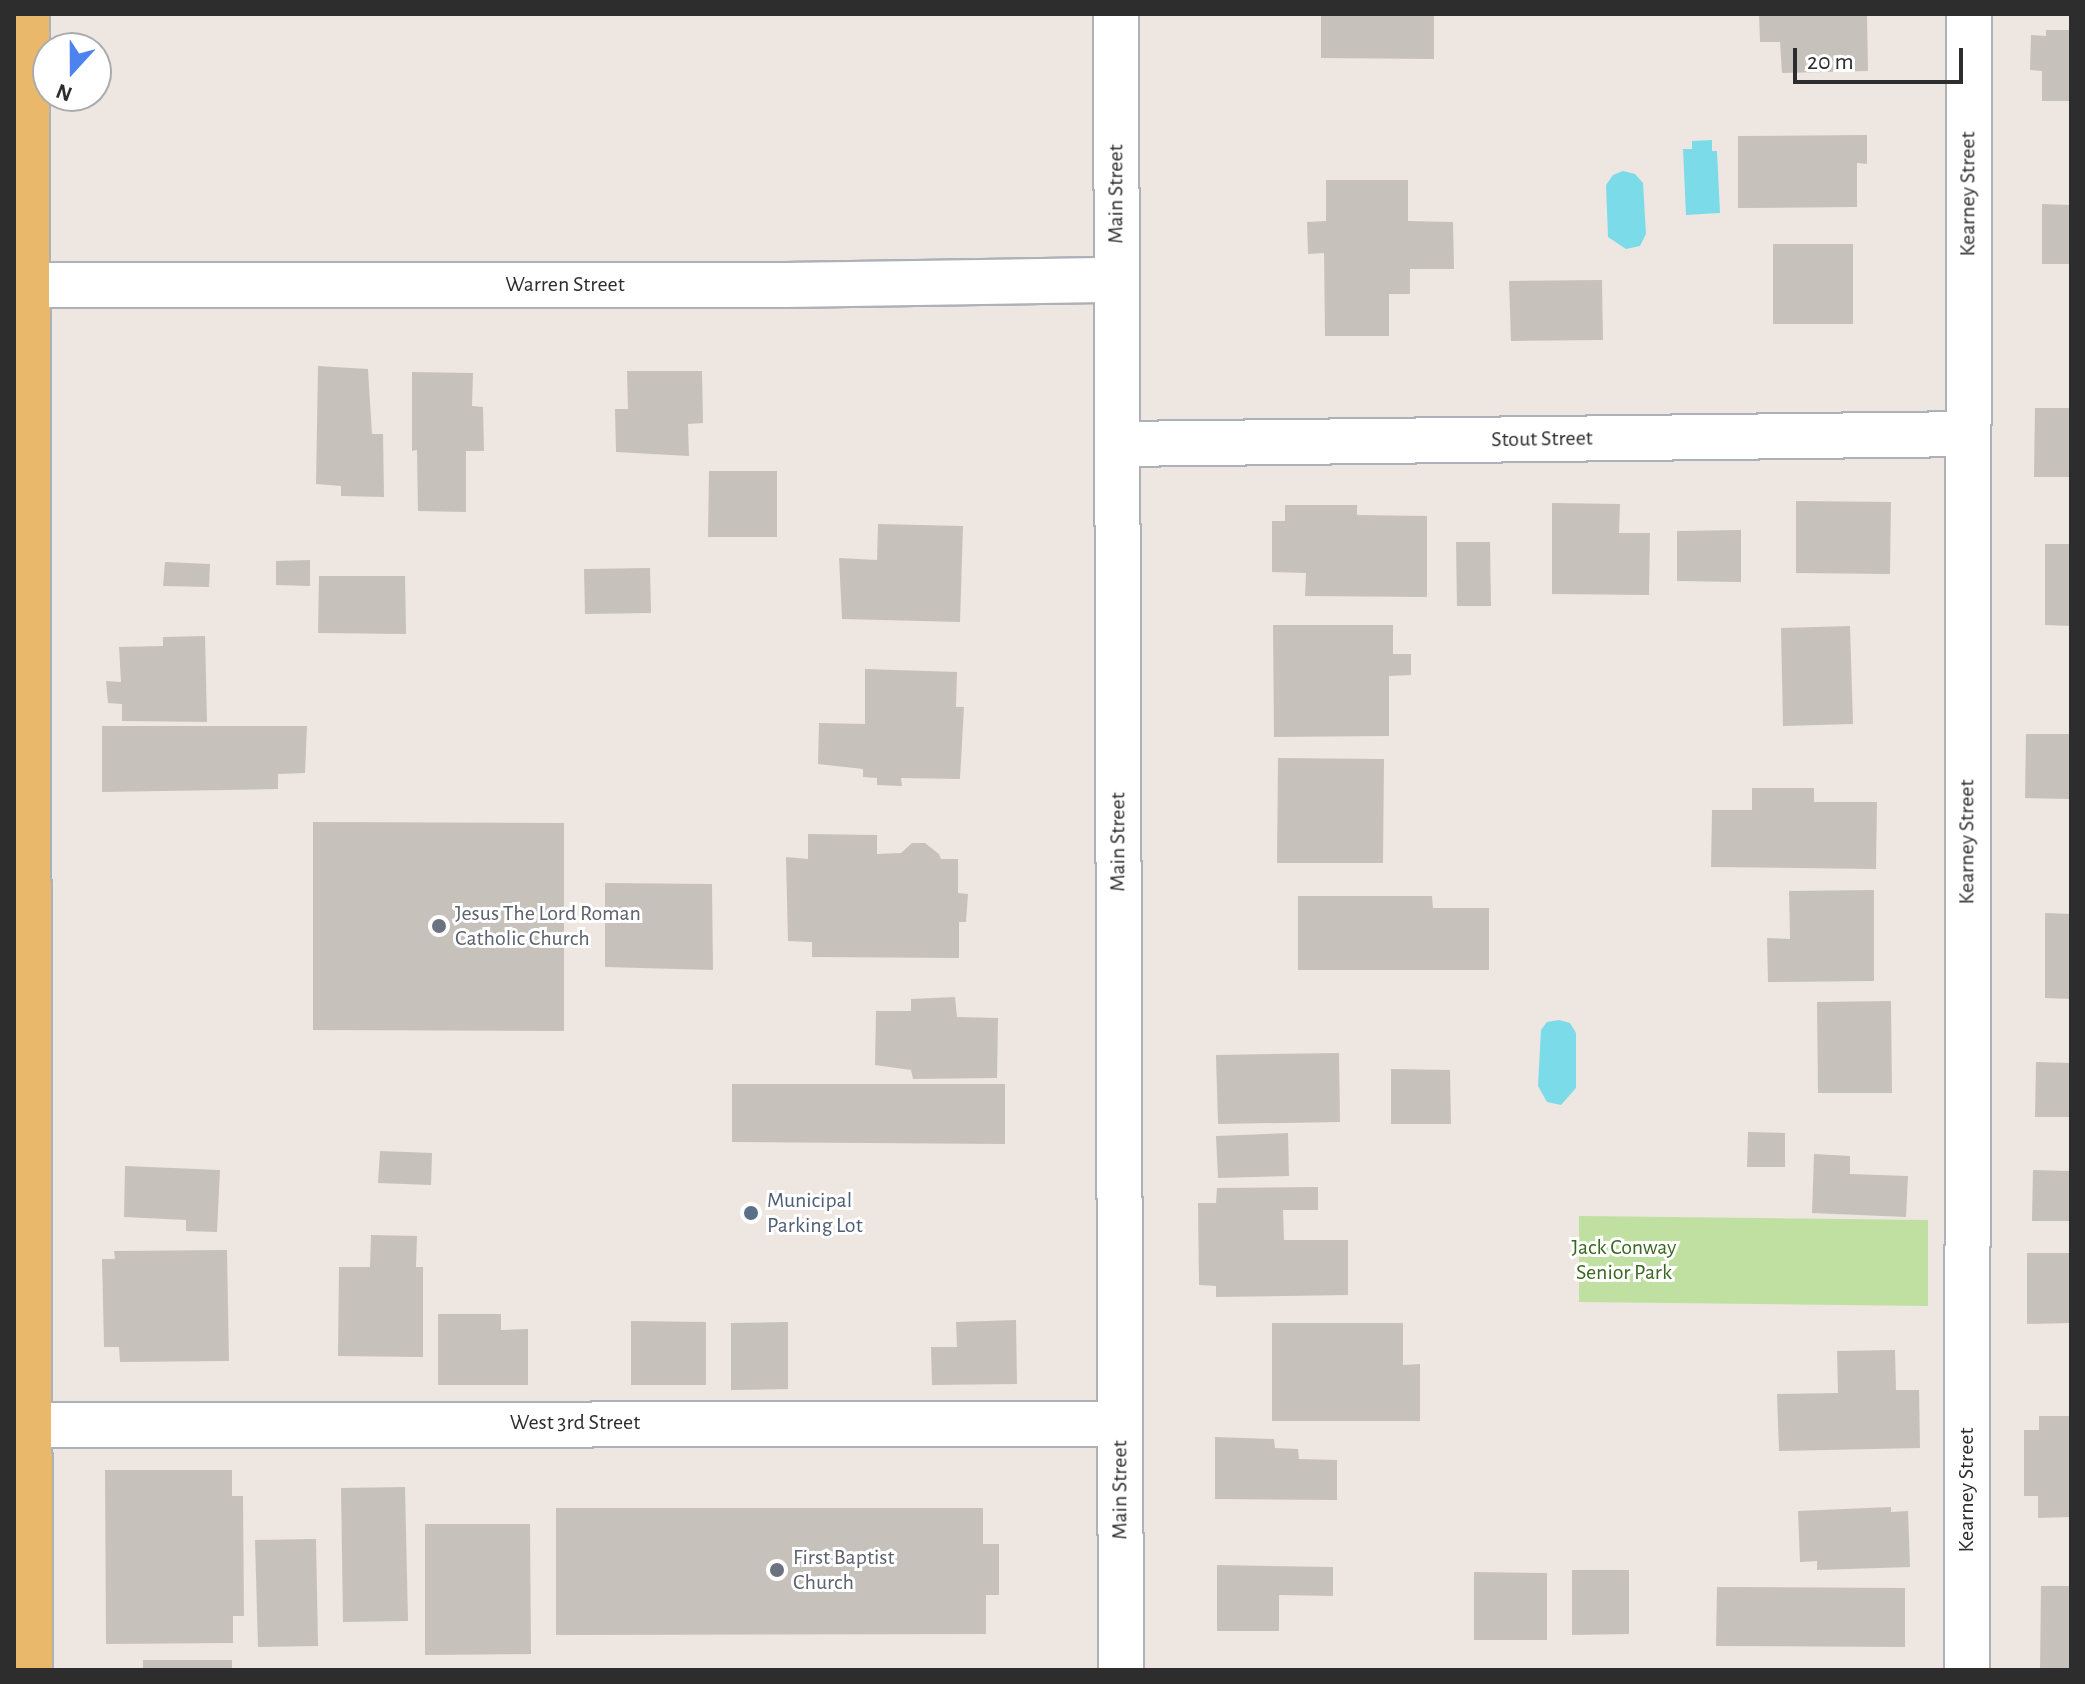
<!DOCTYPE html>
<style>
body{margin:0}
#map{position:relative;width:2085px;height:1684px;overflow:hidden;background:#eee6e1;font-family:"Alegreya Sans",sans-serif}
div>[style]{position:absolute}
.green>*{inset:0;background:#c0e0a1}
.water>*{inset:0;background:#7cdbe8}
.building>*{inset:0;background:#c7c1bc}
.roads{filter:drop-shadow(2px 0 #adb1b8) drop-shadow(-2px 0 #adb1b8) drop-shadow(0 2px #adb1b8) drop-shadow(0 -2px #adb1b8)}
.minor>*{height:44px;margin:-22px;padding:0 22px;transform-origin:22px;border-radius:22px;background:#fff}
.major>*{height:44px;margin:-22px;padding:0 22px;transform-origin:22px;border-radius:22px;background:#e9b86b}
.dots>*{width:22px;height:22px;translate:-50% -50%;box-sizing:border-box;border:4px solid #fff;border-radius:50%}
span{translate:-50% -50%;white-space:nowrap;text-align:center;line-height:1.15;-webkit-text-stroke:6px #fff;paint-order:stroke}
.street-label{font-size:22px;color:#2d2d2d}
.worship-label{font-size:22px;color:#5b616d}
.left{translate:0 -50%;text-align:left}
.service-label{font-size:22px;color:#4e5e75}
.park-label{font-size:22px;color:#3a6820}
.frame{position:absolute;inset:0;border:16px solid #2d2d2d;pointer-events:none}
.north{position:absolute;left:32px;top:32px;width:80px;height:80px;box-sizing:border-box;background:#fff;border:2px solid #ababab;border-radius:50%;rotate:201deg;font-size:22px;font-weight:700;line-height:32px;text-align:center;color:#2d2d2d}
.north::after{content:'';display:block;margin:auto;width:28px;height:36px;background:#4d83ef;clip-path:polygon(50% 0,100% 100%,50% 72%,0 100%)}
.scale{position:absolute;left:1793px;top:48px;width:170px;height:36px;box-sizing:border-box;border:4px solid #2d2d2d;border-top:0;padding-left:10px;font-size:24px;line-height:28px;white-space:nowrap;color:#2d2d2d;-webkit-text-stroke:6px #fff;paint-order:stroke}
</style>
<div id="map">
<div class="green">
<i style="clip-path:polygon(1579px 1216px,1928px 1220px,1928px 1306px,1579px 1302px)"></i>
</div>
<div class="water">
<i style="clip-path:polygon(1712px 140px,1712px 151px,1717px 151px,1720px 213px,1686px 215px,1683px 149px,1692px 149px,1692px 141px)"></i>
<i style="clip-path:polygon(1623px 171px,1635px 174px,1643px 183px,1646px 234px,1640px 246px,1626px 249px,1608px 237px,1606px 185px,1613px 175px)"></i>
<i style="clip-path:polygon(1559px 1020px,1570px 1023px,1576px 1033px,1576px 1088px,1561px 1105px,1547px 1102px,1538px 1086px,1541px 1030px,1547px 1022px)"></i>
</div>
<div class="building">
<i style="clip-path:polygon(1321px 14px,1434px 14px,1434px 59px,1321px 58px)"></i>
<i style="clip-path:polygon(1759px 14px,1867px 14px,1868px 71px,1782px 73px,1780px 42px,1760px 42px)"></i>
<i style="clip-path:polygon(2046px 30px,2071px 30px,2071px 101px,2042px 101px,2042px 71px,2030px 70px,2031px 35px,2046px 36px)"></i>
<i style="clip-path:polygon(1867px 135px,1867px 164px,1857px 163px,1857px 207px,1738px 208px,1738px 136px)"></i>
<i style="clip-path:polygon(1326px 180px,1408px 180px,1408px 221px,1453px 222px,1454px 269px,1410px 269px,1410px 294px,1389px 294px,1389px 336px,1325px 336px,1324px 253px,1308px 254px,1307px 222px,1326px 221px)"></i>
<i style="clip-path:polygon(2042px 204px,2071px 205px,2071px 264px,2042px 264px)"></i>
<i style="clip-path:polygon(1773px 244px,1853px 244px,1853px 324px,1773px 324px)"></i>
<i style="clip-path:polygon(1602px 280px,1603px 340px,1511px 341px,1509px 281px)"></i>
<i style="clip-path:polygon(318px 366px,368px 369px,372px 434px,383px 434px,384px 497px,341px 496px,341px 486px,316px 484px)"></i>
<i style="clip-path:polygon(627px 371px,702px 371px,703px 423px,688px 424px,689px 456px,616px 452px,615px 409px,628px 409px)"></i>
<i style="clip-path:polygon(412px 372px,473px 373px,472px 406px,483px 407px,484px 451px,466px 451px,466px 512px,418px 511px,417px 450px,412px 451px)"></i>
<i style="clip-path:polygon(2035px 408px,2071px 408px,2071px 477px,2034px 477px)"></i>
<i style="clip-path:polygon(709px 471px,777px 471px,777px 537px,708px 537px)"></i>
<i style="clip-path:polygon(1796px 501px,1891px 502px,1890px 574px,1796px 573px)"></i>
<i style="clip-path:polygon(1552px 503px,1620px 504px,1619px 533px,1650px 533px,1649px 595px,1552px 594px)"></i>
<i style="clip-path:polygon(1285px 505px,1357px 505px,1357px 515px,1427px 516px,1427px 597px,1305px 596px,1306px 573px,1272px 572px,1272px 521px,1285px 521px)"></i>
<i style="clip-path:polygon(878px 524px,963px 526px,960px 622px,842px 619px,839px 558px,877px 560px)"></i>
<i style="clip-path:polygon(1741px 530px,1741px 582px,1677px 581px,1677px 531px)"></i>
<i style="clip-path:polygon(1456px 542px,1490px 542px,1491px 606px,1457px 606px)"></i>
<i style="clip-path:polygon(2045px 544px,2071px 544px,2071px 626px,2045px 625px)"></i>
<i style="clip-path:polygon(310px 560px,310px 586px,276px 585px,276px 561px)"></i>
<i style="clip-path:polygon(165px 562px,210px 564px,209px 587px,163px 586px)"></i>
<i style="clip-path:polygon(650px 568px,651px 613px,585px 614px,584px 569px)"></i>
<i style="clip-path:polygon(319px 576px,405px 576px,406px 634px,318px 633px)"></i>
<i style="clip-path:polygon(1273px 625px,1393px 625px,1393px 654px,1411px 654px,1411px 675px,1389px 676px,1389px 736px,1274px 737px)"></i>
<i style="clip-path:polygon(1850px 626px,1853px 724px,1783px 726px,1781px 628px)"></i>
<i style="clip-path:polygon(205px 636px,207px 722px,122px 721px,122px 704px,108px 703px,106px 681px,121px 682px,119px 647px,163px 646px,163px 637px)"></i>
<i style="clip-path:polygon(865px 669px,957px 672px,956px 707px,964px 707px,960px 779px,901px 778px,902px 786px,877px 785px,877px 778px,863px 777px,863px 769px,818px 764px,819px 723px,865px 724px)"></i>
<i style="clip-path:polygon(102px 726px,307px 726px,305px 773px,278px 774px,278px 789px,102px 792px)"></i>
<i style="clip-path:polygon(2026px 734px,2071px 734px,2071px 799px,2025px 798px)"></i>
<i style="clip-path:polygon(1278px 758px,1384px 759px,1383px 863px,1277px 863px)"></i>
<i style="clip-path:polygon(1752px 788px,1814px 788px,1814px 802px,1877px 802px,1876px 869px,1711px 867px,1712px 810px,1752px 810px)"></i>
<i style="clip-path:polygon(313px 822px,564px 823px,564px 1031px,313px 1030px)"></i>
<i style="clip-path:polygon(808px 834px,877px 835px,877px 854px,901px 853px,912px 843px,925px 843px,939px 854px,941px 859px,958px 859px,958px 893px,968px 894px,966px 922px,959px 922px,959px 958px,812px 957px,812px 942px,788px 941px,786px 857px,808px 859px)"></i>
<i style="clip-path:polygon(605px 883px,712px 884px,713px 970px,605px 967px)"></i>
<i style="clip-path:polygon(1874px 890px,1874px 981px,1768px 982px,1767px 938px,1790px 939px,1789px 891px)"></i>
<i style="clip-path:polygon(1298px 896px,1432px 896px,1433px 908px,1489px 908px,1489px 970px,1298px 970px)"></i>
<i style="clip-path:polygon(2045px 913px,2071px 914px,2071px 999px,2045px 998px)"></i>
<i style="clip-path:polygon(955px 997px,957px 1017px,998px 1018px,997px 1078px,913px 1079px,911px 1070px,875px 1065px,876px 1011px,911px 1011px,911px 999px)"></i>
<i style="clip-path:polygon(1891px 1001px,1892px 1093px,1818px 1093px,1817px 1002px)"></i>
<i style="clip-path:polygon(1339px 1053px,1340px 1122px,1218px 1124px,1216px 1055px)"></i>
<i style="clip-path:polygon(2036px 1062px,2071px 1063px,2071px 1117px,2035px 1117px)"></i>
<i style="clip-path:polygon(1391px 1069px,1450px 1070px,1451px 1124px,1391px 1124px)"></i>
<i style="clip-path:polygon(732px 1084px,1005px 1084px,1005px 1144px,732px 1142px)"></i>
<i style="clip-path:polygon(1748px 1132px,1785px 1133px,1785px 1167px,1747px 1167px)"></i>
<i style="clip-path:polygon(1288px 1133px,1289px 1176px,1218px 1178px,1216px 1136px)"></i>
<i style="clip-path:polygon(380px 1151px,432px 1153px,431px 1185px,378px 1183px)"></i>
<i style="clip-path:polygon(1814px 1154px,1850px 1156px,1850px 1174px,1908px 1176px,1906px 1217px,1812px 1213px)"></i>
<i style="clip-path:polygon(125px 1166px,220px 1170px,217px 1232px,186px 1231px,186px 1220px,124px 1217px)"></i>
<i style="clip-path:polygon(2033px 1170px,2071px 1171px,2071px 1221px,2032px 1221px)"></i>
<i style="clip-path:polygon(1318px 1187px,1318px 1210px,1283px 1210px,1284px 1240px,1348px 1240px,1348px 1295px,1216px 1297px,1216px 1286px,1199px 1285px,1198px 1203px,1216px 1203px,1217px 1188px)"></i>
<i style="clip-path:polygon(371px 1235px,417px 1236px,416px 1267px,423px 1267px,423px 1357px,338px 1356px,339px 1267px,370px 1267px)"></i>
<i style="clip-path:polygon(227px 1250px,229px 1361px,120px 1362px,119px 1347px,104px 1347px,102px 1259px,115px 1259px,114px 1251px)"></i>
<i style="clip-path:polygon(2027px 1253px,2071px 1253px,2071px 1323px,2027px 1324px)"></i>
<i style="clip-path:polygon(438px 1314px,501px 1314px,501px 1330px,528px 1329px,528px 1385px,438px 1385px)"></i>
<i style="clip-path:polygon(1016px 1320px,1017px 1384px,932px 1385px,931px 1347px,957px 1347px,956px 1322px)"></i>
<i style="clip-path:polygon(631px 1321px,706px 1322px,706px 1385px,631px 1385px)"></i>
<i style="clip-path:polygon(788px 1322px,788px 1389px,731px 1390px,731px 1323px)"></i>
<i style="clip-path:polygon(1272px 1323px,1403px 1323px,1403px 1365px,1420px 1364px,1420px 1421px,1272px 1421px)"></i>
<i style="clip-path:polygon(1895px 1350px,1896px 1390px,1919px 1390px,1920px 1448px,1779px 1451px,1777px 1394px,1838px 1393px,1837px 1351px)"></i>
<i style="clip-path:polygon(2039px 1416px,2071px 1416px,2071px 1517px,2038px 1518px,2038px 1496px,2024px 1496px,2024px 1430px,2039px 1430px)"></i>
<i style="clip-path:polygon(1215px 1437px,1274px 1439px,1275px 1448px,1298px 1449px,1299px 1459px,1337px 1460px,1337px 1500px,1215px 1499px)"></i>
<i style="clip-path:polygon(105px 1470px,232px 1470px,232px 1496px,243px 1496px,244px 1616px,233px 1616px,233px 1643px,106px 1644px)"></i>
<i style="clip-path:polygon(405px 1487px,408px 1621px,343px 1622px,341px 1488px)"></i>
<i style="clip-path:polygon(1891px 1507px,1891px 1512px,1908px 1511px,1910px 1567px,1817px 1570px,1817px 1561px,1800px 1562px,1798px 1511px)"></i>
<i style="clip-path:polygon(556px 1508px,983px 1508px,983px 1544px,999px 1544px,999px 1595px,986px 1595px,986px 1634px,556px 1635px)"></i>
<i style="clip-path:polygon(425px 1524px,530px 1524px,531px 1654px,425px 1655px)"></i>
<i style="clip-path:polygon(316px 1539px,318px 1646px,258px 1647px,255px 1540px)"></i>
<i style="clip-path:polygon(1217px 1565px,1333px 1567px,1333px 1596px,1279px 1595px,1279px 1631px,1217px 1631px)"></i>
<i style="clip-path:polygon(1572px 1570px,1629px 1570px,1629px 1634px,1572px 1635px)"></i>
<i style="clip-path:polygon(1474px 1572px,1547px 1573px,1547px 1640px,1474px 1640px)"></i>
<i style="clip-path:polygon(2041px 1586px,2071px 1586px,2071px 1670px,2040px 1670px)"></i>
<i style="clip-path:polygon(1717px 1587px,1905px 1588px,1905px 1647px,1716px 1646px)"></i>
<i style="clip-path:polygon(143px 1660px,232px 1660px,232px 1670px,143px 1670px)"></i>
</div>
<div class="roads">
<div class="minor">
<i style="left:1116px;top:14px;width:1656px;rotate:89.83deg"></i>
<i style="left:14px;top:285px;width:771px"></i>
<i style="left:785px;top:285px;width:331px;rotate:-0.9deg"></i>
<i style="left:1117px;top:444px;width:850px;rotate:-0.67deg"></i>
<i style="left:30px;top:1425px;width:1089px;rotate:-0.05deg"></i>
<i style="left:1967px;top:1670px;width:1656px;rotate:-89.93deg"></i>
</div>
<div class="major">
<i style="left:27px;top:14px;width:1656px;rotate:89.9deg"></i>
</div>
</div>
<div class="dots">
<i style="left:439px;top:926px;background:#6b7280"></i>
<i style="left:751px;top:1213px;background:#5c6f8a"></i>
<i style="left:777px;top:1570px;background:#6b7280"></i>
</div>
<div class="street-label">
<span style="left:1116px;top:194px;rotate:-90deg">Main Street</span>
<span style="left:1968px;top:194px;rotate:-90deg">Kearney Street</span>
<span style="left:565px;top:285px">Warren Street</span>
<span style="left:1542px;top:439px;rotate:-1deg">Stout Street</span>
<span style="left:1118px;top:842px;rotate:-90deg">Main Street</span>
<span style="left:1967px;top:842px;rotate:-90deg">Kearney Street</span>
<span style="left:575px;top:1423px">West 3rd Street</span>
<span style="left:1120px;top:1490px;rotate:-90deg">Main Street</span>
<span style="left:1967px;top:1490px;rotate:-90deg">Kearney Street</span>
</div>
<div class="worship-label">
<span class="left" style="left:455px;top:926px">Jesus The Lord Roman<br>Catholic Church</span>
<span class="left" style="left:793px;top:1570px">First Baptist<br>Church</span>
</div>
<div class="service-label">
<span class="left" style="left:767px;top:1213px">Municipal<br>Parking Lot</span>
</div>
<div class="park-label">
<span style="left:1624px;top:1260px">Jack Conway<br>Senior Park</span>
</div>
<div class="frame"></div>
<div class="north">N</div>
<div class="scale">20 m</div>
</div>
